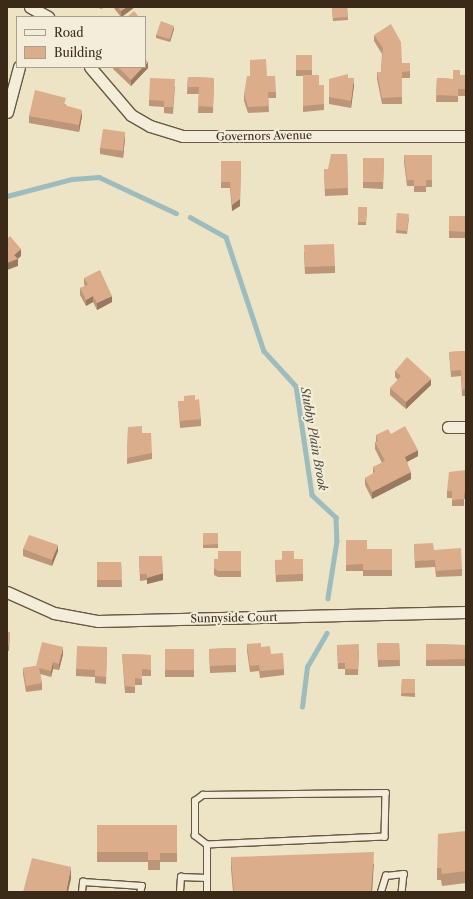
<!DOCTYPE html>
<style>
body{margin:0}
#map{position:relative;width:473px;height:899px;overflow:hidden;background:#ede4c5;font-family:"Libre Caslon Text",serif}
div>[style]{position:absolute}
.stream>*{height:4.5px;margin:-2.25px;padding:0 2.25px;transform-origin:2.25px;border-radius:2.25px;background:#9dbcbe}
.roads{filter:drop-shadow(1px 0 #685843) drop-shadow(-1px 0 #685843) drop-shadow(0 1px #685843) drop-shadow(0 -1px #685843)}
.lane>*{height:5.5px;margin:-2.75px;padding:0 2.75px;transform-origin:2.75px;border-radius:2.75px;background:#f3edd9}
.street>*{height:11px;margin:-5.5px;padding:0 5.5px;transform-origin:5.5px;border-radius:5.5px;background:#f3edd9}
.wall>*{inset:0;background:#bd9578}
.shaded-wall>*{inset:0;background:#9a7961}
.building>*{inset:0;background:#dcad8b}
span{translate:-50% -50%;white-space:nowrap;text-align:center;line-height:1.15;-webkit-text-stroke:4px #f3edd9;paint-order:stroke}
.street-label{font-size:11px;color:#3b2a18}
.water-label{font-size:12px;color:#544e42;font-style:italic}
.frame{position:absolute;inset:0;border:8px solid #3b2a18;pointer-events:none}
.legend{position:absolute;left:16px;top:16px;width:130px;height:52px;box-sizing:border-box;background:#f3edd9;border:1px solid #a99f8c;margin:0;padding:5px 7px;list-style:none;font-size:12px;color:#3b2a18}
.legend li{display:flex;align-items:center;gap:8px;height:20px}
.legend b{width:20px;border:1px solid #a99f8c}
</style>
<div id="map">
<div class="stream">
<i style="left:7px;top:196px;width:67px;rotate:-14.7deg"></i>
<i style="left:72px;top:179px;width:27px;rotate:-4deg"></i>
<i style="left:99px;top:177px;width:85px;rotate:25.1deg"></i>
<i style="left:190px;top:217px;width:41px;rotate:29.1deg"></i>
<i style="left:226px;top:237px;width:120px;rotate:71.6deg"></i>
<i style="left:264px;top:351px;width:47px;rotate:47.6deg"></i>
<i style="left:296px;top:386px;width:110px;rotate:81.6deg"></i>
<i style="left:312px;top:495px;width:33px;rotate:43deg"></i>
<i style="left:336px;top:517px;width:24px;rotate:88deg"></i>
<i style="left:337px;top:541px;width:58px;rotate:99deg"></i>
<i style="left:302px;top:707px;width:40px;rotate:-82.9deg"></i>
<i style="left:307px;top:667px;width:39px;rotate:-60deg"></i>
</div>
<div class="roads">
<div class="lane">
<i style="left:386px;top:793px;width:44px;rotate:91.3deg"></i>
<i style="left:385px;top:837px;width:178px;rotate:177.4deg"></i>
<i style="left:207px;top:845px;width:15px;rotate:-143deg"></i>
<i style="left:195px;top:836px;width:35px;rotate:-90deg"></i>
<i style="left:195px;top:801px;width:10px;rotate:-37deg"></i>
<i style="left:203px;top:795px;width:183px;rotate:-0.6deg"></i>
<i style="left:82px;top:892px;width:10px;rotate:-84deg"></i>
<i style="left:83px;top:882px;width:59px;rotate:3.9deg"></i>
<i style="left:142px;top:886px;width:6px;rotate:99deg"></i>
<i style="left:180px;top:892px;width:15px;rotate:-86deg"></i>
<i style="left:181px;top:877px;width:26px;rotate:2deg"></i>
<i style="left:207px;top:892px;width:47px;rotate:-90deg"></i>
<i style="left:381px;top:892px;width:17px;rotate:-73deg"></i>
<i style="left:386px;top:876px;width:18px;rotate:-6deg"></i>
<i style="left:404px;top:874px;width:18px;rotate:96deg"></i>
</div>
<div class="street">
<i style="left:30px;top:7px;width:21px;rotate:29deg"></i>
<i style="left:90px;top:67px;width:63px;rotate:49.5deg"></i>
<i style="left:131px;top:115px;width:22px;rotate:30deg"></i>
<i style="left:150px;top:126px;width:34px;rotate:17deg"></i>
<i style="left:183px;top:136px;width:283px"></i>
<i style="left:7px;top:112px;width:47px;rotate:-75.1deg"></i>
<i style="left:448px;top:427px;width:18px"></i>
<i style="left:7px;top:592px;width:51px;rotate:24.1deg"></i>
<i style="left:54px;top:613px;width:45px;rotate:10.3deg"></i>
<i style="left:98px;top:621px;width:368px;rotate:-1.4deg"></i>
</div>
</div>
<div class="wall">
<i style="clip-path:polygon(96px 7px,103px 7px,102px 9px)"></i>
<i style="clip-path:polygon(113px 7px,135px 7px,122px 17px,121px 17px)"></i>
<i style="clip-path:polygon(332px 7px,347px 7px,348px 20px,333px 21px)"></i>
<i style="clip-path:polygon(174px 29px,170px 42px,156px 38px,156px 35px)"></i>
<i style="clip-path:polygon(374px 35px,402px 63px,410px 63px,410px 78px,402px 78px,402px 104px,382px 104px,377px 79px,377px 72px,381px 72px,382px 54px,374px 41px)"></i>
<i style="clip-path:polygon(296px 55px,312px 55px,312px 75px,319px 85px,324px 85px,324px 110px,303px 112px,303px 76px,296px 76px)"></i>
<i style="clip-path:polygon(250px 60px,267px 76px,276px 92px,276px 98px,268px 98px,269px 112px,248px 113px,244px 101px,244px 94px,250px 76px)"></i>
<i style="clip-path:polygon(113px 67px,145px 67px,148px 68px,131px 86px,113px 69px)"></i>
<i style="clip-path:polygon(460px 75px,466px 75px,466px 96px,458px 96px,458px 102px,436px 102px,437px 78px,453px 79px)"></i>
<i style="clip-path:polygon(188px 77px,214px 78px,213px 113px,198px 113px,199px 94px,187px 94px)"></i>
<i style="clip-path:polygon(348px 78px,354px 85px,351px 108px,329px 104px,329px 79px)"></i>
<i style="clip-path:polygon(175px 86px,173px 114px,164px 113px,164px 107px,149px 106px,149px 100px)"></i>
<i style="clip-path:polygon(66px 104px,66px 106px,82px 116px,79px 132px,29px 123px,29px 116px)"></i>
<i style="clip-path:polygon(125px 138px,123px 158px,100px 154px,100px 148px)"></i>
<i style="clip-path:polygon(347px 154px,348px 195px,325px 196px,324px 169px,328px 169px)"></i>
<i style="clip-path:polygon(404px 155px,432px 155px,432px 187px,426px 187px,426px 192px,414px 192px,414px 186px,407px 186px,404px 162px)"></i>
<i style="clip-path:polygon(363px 158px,384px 158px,383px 189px,363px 188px)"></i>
<i style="clip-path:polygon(221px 161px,241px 161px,240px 206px,232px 211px,230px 188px,221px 188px)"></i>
<i style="clip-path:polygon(358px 207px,367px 207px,366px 225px,358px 225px)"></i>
<i style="clip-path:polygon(397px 213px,409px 218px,407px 234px,396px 233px)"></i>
<i style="clip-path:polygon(449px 216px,466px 216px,466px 238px,449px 238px)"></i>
<i style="clip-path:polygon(304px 252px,335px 266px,335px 273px,305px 274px)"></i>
<i style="clip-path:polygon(84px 278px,112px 302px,97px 310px,93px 302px,86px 306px,80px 295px,80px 288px,85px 286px,84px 284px)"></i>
<i style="clip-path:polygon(466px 351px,466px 396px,462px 396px,461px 376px,451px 377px,449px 352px)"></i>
<i style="clip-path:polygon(395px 371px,431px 385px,406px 409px,390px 395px,390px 388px,398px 380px,395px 377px)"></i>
<i style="clip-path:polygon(184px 396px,195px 400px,201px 419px,201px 426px,180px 428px,178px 401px,184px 401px)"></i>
<i style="clip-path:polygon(128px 427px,142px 433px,152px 453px,152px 459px,127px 464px)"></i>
<i style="clip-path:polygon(391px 434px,418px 456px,407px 462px,411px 479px,372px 499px,365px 485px,365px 478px,373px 474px,373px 467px,382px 463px,375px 449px,375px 442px,376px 442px,376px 435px)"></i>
<i style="clip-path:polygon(466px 470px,466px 499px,464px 499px,464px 506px,452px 506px,452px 498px,447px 498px,447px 491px)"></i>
<i style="clip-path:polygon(203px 533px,218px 533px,218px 548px,203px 548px)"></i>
<i style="clip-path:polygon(346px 540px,367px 549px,392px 549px,392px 576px,363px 576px,363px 571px,346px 571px)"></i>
<i style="clip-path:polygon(414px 544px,434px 550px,462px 569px,462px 576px,436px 577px,435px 567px,415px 568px)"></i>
<i style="clip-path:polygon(23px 549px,58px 551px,52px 566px,23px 556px)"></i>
<i style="clip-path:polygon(241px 551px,241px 577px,218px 577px,214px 575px,214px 559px,218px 559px)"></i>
<i style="clip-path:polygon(139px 556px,163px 580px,147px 584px,147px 580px,140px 581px)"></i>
<i style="clip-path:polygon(303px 559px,303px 581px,276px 582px,275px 560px)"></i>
<i style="clip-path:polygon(97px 562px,121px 562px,122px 587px,97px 587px)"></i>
<i style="clip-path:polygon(7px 632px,10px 632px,9px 651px,7px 651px)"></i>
<i style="clip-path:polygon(377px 643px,399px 643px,400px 666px,378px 667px)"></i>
<i style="clip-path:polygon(247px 644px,261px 647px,271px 654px,284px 669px,284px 675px,260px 678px,259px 671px,250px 672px,247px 651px)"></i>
<i style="clip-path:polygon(426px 644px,465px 645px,465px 666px,426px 666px)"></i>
<i style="clip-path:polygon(337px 645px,359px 651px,358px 675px,345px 675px,345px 669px,338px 669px)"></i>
<i style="clip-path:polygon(107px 647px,106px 684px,95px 683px,95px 677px,76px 676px,76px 669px)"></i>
<i style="clip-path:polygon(236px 648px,236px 672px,210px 673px,209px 649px)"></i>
<i style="clip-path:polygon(165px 649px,194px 649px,194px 677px,165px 677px)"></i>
<i style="clip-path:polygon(63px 654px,59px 670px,53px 669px,51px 677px,40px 674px,42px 683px,42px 690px,26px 692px,23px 674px,23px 668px,36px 666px)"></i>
<i style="clip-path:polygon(122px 654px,151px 655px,151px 676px,142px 676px,142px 685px,135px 685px,135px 693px,125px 693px)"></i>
<i style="clip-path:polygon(402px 679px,415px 679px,415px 697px,401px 696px)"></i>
<i style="clip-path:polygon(97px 825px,177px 825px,177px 862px,160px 862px,160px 870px,148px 870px,148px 862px,97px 862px)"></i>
<i style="clip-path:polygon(466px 831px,466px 883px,442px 886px,441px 880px,437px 880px,437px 868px)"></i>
<i style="clip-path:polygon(231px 857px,374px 864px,372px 892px,233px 892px,231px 869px)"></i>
</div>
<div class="shaded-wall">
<i style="clip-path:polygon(127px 7px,135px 7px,121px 17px,121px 11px)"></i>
<i style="clip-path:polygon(174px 26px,174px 29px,170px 42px,170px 39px)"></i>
<i style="clip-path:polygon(148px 62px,148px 68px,131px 86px,131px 80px,143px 67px,145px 67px,145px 65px)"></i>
<i style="clip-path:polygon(354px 78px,354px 85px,351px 108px,351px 101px)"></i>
<i style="clip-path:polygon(82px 110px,82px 116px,79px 132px,79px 125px)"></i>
<i style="clip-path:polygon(125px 132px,125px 138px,123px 158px,123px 151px)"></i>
<i style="clip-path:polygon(240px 199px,240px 206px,232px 211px,232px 205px)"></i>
<i style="clip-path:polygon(21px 249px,21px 256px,17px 260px,18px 259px,18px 266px,7px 270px,7px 263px,14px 255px)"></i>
<i style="clip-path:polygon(93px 296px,93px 302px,86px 306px,86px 300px)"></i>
<i style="clip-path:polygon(112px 296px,112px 302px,97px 310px,97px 303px)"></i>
<i style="clip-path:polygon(431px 379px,431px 385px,406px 409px,406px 402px)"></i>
<i style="clip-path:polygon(418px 450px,418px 456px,405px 463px,405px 457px)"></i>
<i style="clip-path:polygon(411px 472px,411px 479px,372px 499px,372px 492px)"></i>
<i style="clip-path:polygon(58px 545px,58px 551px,52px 566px,52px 560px)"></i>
<i style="clip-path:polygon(163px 573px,163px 580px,147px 584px,147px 578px)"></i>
<i style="clip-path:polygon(63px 647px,63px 654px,59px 670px,59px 664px)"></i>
<i style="clip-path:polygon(53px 662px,53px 669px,51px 677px,51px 671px)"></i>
<i style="clip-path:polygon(374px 852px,372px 892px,371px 892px)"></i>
<i style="clip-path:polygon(71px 867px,71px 879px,68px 892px,66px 892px)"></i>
</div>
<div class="building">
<i style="clip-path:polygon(118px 7px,127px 7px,121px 11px)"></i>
<i style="clip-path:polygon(332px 7px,347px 7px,348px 17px,333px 18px)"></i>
<i style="clip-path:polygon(134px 11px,139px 17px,127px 17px)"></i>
<i style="clip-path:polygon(161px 21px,174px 26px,170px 39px,156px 35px)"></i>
<i style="clip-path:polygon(391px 24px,401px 42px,402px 63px,410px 63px,410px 71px,402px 72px,402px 97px,382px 98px,377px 72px,381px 72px,383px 48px,374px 35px)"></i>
<i style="clip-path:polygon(296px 55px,312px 55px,312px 70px,296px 70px)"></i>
<i style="clip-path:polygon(145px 59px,148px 62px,145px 65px)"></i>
<i style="clip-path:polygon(266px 59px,267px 76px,275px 76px,276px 92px,268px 92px,269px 106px,248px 107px,244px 94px,247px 76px,250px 76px,250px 60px)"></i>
<i style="clip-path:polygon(118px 67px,143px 67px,131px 80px)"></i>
<i style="clip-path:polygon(453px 70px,460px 70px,460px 75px,466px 75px,466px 89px,458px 89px,458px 96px,436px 95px,437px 78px,453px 79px)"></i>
<i style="clip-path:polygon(348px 74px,348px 78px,354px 78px,351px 101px,329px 97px,329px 79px)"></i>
<i style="clip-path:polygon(303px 75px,319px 75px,319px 85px,324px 85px,324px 104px,303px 106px)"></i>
<i style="clip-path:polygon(188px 77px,214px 78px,213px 107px,198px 106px,199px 87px,187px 87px)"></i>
<i style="clip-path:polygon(150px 78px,175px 79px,173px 107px,164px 107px,164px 101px,149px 100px)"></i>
<i style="clip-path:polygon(35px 90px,66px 98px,64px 105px,82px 110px,79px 125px,29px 116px)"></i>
<i style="clip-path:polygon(103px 129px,125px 132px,123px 151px,100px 148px)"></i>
<i style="clip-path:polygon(331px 154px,347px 154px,348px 188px,325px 189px,324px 169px,328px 169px)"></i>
<i style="clip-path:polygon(404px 155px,432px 155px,432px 180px,426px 180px,426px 186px,414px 186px,414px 180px,407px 180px)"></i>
<i style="clip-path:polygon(363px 158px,384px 158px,383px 182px,363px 182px)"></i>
<i style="clip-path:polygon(221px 161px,241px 161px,240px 199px,232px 205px,230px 182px,221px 182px)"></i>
<i style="clip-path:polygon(358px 207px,367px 207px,366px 222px,358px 222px)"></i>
<i style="clip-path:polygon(397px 213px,409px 214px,407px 231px,396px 230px)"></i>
<i style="clip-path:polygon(449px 216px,466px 216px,466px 232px,449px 231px)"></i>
<i style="clip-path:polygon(10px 236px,21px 249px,14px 255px,18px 259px,7px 263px,7px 239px)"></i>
<i style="clip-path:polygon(334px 244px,335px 266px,305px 267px,304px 245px)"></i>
<i style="clip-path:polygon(100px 270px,112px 296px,97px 303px,93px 296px,86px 300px,80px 288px,88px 285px,84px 278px)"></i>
<i style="clip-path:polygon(466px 351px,466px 389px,462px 390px,461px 370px,451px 371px,449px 352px)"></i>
<i style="clip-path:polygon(407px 357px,431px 379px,406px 402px,390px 388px,401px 376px,395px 371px)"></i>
<i style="clip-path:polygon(195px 395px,195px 400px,199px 399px,201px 419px,180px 421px,178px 401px,184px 401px,184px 396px)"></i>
<i style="clip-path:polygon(142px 426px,142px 433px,151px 433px,152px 453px,127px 458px,128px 427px)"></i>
<i style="clip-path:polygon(405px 426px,418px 450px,405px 457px,411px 472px,372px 492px,365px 478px,375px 472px,373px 467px,385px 461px,375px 442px,378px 441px,376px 435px,388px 429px,391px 434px)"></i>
<i style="clip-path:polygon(466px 470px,466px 492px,464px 493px,464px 499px,452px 500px,452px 491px,447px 491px,449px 472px)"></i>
<i style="clip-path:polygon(203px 533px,218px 533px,218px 544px,203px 545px)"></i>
<i style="clip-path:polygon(29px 535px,58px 545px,52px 560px,23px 549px)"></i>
<i style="clip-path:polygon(346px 540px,367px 540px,367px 549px,392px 549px,392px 570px,363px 570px,363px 564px,346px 565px)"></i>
<i style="clip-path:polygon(433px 543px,434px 550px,461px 548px,462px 569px,436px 571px,435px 560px,415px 561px,414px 544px)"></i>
<i style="clip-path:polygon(218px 551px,241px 551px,241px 571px,218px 571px,214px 568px,214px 559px,218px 559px)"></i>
<i style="clip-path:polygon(282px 551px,294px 551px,294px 559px,303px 559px,303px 574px,276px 575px,275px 560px,282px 560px)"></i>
<i style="clip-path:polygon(139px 556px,162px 556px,163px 573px,147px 578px,147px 574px,140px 574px)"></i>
<i style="clip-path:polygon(97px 562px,121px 562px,122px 580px,97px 580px)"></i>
<i style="clip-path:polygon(7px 632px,10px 632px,9px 645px,7px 645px)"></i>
<i style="clip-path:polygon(42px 642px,63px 647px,59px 664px,53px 662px,51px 671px,39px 668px,42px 683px,26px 686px,23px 668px,36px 666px)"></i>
<i style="clip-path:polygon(261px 643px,261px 647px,270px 646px,271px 654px,283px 653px,284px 669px,260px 671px,259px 665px,250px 666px,247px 644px)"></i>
<i style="clip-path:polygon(377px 643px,399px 643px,400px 660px,378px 660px)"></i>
<i style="clip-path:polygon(359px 644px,358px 669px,345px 669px,345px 663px,338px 663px,337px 645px)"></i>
<i style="clip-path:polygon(426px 644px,465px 645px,465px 659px,426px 660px)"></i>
<i style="clip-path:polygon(77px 646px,107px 647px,106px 677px,95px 676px,95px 670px,76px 669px)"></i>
<i style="clip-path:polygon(236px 648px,236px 665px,210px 666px,209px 649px)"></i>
<i style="clip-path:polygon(165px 649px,194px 649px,194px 670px,165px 670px)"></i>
<i style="clip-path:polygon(122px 654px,151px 655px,151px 670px,142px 669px,142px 679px,135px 678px,135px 687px,125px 686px)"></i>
<i style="clip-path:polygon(402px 679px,415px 679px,415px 693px,401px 693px)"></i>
<i style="clip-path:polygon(97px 825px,177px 825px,177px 853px,160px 853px,160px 860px,148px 860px,148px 852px,97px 852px)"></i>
<i style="clip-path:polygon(466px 831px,466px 871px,442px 874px,441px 868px,437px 868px,438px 834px)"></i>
<i style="clip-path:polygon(374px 852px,371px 892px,234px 892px,231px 857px)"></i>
<i style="clip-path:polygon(32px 858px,71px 867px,66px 892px,23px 892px)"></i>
</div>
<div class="street-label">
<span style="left:264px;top:136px;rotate:-1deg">Governors Avenue</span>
<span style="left:234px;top:618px;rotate:-1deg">Sunnyside Court</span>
</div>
<div class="water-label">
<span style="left:314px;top:439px;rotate:80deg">Stubby Plain Brook</span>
</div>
<div class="frame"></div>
<ul class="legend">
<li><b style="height:5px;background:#f3edd9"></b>Road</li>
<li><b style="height:11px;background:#dcad8b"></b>Building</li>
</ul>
</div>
